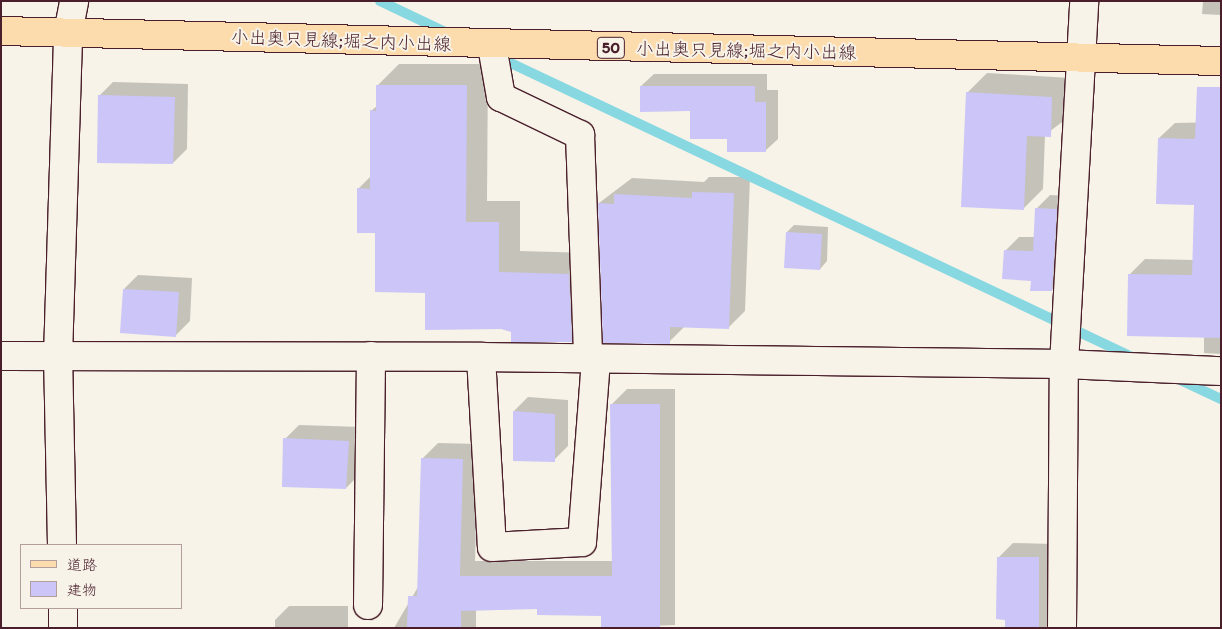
<!DOCTYPE html>
<meta charset="utf-8">
<style>
body{margin:0}
#map{position:relative;width:1222px;height:629px;overflow:hidden;background:#f7f3e8;font-family:Itim,"Klee One",sans-serif}
div>[style]{position:absolute}
.shadow>*{inset:0;background:#0003}
.stream>*{height:10px;margin:-5px;padding:0 5px;transform-origin:5px;border-radius:5px;background:#88d8e2}
.building>*{inset:0;background:#cbc5f8}
.roads{filter:drop-shadow(1px 0 #4a1f2b) drop-shadow(-1px 0 #4a1f2b) drop-shadow(0 1px #4a1f2b) drop-shadow(0 -1px #4a1f2b)}
.minor>*{height:28px;margin:-14px;padding:0 14px;transform-origin:14px;border-radius:14px;background:#f7f3e8}
.primary>*{height:28px;margin:-14px;padding:0 14px;transform-origin:14px;border-radius:14px;background:#fcdcac}
span{translate:-50% -50%;white-space:nowrap;text-align:center;line-height:1.15;-webkit-text-stroke:4px #f7f3e8;paint-order:stroke}
.shield-label span{padding:1px 4px;background:#f7f3e8;border:1px solid;border-radius:4px;-webkit-text-stroke-width:0}
.shield-label{font-size:16px;color:#4a1f2b;font-weight:700}
.street-label{font-size:18px;color:#4a1f2b}
.frame{position:absolute;inset:0;border:2px solid #4a1f2b;pointer-events:none}
.legend{position:absolute;left:20px;top:544px;width:162px;height:65px;box-sizing:border-box;background:#f7f3e8;border:1px solid #b29e9c;margin:0;padding:6px 9px;list-style:none;font-size:15px;color:#4a1f2b}
.legend li{display:flex;align-items:center;gap:10px;height:25px}
.legend b{width:25px;border:1px solid #b29e9c}
</style>
<div id="map">
<div class="shadow">
<i style="clip-path:polygon(1203px 1px,1221px 1px,1221px 15px,1202px 14px)"></i>
<i style="clip-path:polygon(399px 64px,488px 64px,487px 201px,520px 201px,520px 251px,590px 253px,593px 320px,571px 341px,513px 331px,427px 291px,376px 231px,358px 189px,371px 176px,371px 111px,378px 105px,378px 85px)"></i>
<i style="clip-path:polygon(987px 73px,1071px 78px,1070px 116px,1045px 135px,1043px 189px,1023px 209px,967px 93px)"></i>
<i style="clip-path:polygon(654px 74px,767px 74px,767px 90px,778px 90px,778px 139px,765px 151px,728px 138px,691px 110px,641px 86px)"></i>
<i style="clip-path:polygon(113px 82px,188px 84px,187px 149px,173px 163px,99px 96px)"></i>
<i style="clip-path:polygon(1221px 122px,1221px 354px,1204px 353px,1204px 336px,1129px 275px,1145px 259px,1194px 260px,1195px 204px,1159px 138px,1175px 123px)"></i>
<i style="clip-path:polygon(709px 177px,750px 177px,745px 311px,729px 327px,685px 326px,669px 342px,599px 203px,632px 178px,704px 182px)"></i>
<i style="clip-path:polygon(1050px 195px,1070px 196px,1066px 276px,1052px 290px,1032px 279px,1005px 251px,1019px 237px,1035px 237px,1036px 209px)"></i>
<i style="clip-path:polygon(794px 225px,828px 227px,827px 261px,820px 269px,787px 232px)"></i>
<i style="clip-path:polygon(138px 275px,192px 278px,190px 321px,176px 335px,124px 289px)"></i>
<i style="clip-path:polygon(627px 389px,675px 389px,675px 625px,602px 628px,603px 615px,539px 608px,476px 610px,476px 628px,394px 628px,418px 587px,422px 459px,438px 443px,478px 444px,475px 561px,613px 561px,612px 404px)"></i>
<i style="clip-path:polygon(528px 397px,568px 400px,568px 446px,554px 460px,514px 460px,514px 411px)"></i>
<i style="clip-path:polygon(299px 425px,362px 427px,360px 474px,346px 488px,285px 439px)"></i>
<i style="clip-path:polygon(1013px 543px,1053px 544px,1052px 621px,1045px 628px,1006px 628px,999px 557px)"></i>
<i style="clip-path:polygon(289px 606px,348px 606px,348px 628px,275px 628px,275px 620px)"></i>
</div>
<div class="stream">
<i style="left:380px;top:1px;width:74px;rotate:25.5deg"></i>
<i style="left:496px;top:56px;width:706px;rotate:25.33deg"></i>
<i style="left:1176px;top:378px;width:50px;rotate:25deg"></i>
</div>
<div class="building">
<i style="clip-path:polygon(376px 85px,467px 85px,466px 222px,499px 222px,499px 272px,569px 274px,572px 342px,511px 342px,511px 332px,501px 329px,425px 330px,425px 293px,375px 292px,375px 233px,357px 233px,357px 188px,370px 189px,370px 110px,376px 111px)"></i>
<i style="clip-path:polygon(640px 86px,755px 86px,755px 102px,766px 102px,766px 152px,727px 152px,727px 139px,690px 139px,690px 111px,640px 112px)"></i>
<i style="clip-path:polygon(1197px 87px,1221px 87px,1221px 338px,1127px 336px,1128px 274px,1192px 275px,1194px 205px,1156px 204px,1158px 138px,1195px 139px)"></i>
<i style="clip-path:polygon(966px 92px,1052px 97px,1051px 137px,1027px 136px,1024px 210px,961px 207px)"></i>
<i style="clip-path:polygon(98px 95px,175px 97px,173px 164px,97px 163px)"></i>
<i style="clip-path:polygon(692px 192px,734px 193px,729px 329px,670px 327px,670px 344px,603px 343px,598px 203px,614px 204px,614px 194px,692px 198px)"></i>
<i style="clip-path:polygon(1035px 208px,1057px 209px,1052px 291px,1030px 291px,1031px 281px,1002px 279px,1004px 250px,1033px 251px)"></i>
<i style="clip-path:polygon(786px 232px,822px 234px,820px 270px,784px 268px)"></i>
<i style="clip-path:polygon(123px 289px,179px 292px,176px 337px,120px 333px)"></i>
<i style="clip-path:polygon(610px 404px,660px 404px,660px 628px,601px 628px,601px 616px,537px 615px,537px 609px,461px 611px,461px 628px,407px 628px,408px 596px,417px 596px,421px 458px,463px 459px,460px 576px,612px 576px)"></i>
<i style="clip-path:polygon(513px 411px,555px 414px,555px 462px,513px 461px)"></i>
<i style="clip-path:polygon(283px 438px,349px 441px,346px 489px,282px 487px)"></i>
<i style="clip-path:polygon(997px 557px,1039px 557px,1039px 628px,1005px 628px,1005px 620px,996px 619px)"></i>
</div>
<div class="roads">
<div class="minor">
<i style="left:492px;top:46px;width:52px;rotate:80deg"></i>
<i style="left:501px;top:97px;width:88px;rotate:25.7deg"></i>
<i style="left:580px;top:135px;width:223px;rotate:87.9deg"></i>
<i style="left:1px;top:356px;width:480px;rotate:0.1deg"></i>
<i style="left:481px;top:357px;width:583px;rotate:0.69deg"></i>
<i style="left:1064px;top:364px;width:157px;rotate:2.6deg"></i>
<i style="left:481px;top:357px;width:190px;rotate:86.7deg"></i>
<i style="left:492px;top:547px;width:90px;rotate:-3.2deg"></i>
<i style="left:582px;top:542px;width:185px;rotate:-85.6deg"></i>
<i style="left:62px;top:545px;width:188px;rotate:-91.2deg"></i>
<i style="left:58px;top:357px;width:324px;rotate:-88.2deg"></i>
<i style="left:68px;top:33px;width:33px;rotate:-79deg"></i>
<i style="left:368px;top:605px;width:249px;rotate:-89.3deg"></i>
<i style="left:63px;top:608px;width:20px;rotate:90deg"></i>
<i style="left:1062px;top:628px;width:264px;rotate:-89.6deg"></i>
<i style="left:1064px;top:364px;width:364px;rotate:-86.8deg"></i>
</div>
<div class="primary">
<i style="left:1px;top:31px;width:1220px;rotate:1.41deg"></i>
</div>
</div>
<div class="shield-label">
<span style="left:611px;top:48px">50</span>
</div>
<div class="street-label">
<span style="left:341px;top:41px;rotate:2deg">小出奥只見線;堀之内小出線</span>
<span style="left:746px;top:51px;rotate:1deg">小出奥只見線;堀之内小出線</span>
</div>
<div class="frame"></div>
<ul class="legend">
<li><b style="height:6px;background:#fcdcac"></b>道路</li>
<li><b style="height:14px;background:#cbc5f8"></b>建物</li>
</ul>
</div>
